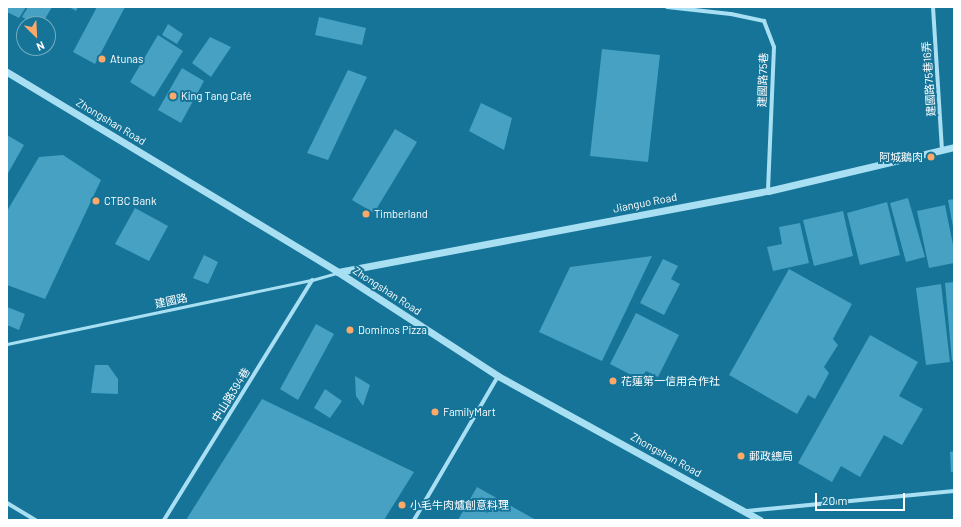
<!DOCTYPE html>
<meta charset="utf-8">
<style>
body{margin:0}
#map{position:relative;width:961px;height:527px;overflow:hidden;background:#157498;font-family:Barlow,"Noto Sans TC",sans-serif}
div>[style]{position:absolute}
.building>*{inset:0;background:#46a1c3}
.service>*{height:3px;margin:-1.5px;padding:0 1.5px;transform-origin:1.5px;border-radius:1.5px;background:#a8dff2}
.minor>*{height:4px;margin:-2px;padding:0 2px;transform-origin:2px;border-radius:2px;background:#a8dff2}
.tertiary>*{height:7px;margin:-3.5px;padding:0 3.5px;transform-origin:3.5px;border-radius:3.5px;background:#a8dff2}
.dots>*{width:11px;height:11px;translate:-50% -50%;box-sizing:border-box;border:2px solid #157498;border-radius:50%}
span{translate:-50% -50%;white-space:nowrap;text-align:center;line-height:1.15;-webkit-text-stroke:4px #157498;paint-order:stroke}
.poi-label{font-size:11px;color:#fff}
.left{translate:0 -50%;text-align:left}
.right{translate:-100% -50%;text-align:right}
.street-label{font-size:11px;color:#fff}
.frame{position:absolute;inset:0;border:8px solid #fff;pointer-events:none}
.north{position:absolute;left:16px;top:16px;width:40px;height:40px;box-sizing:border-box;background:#157498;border:1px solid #73acc1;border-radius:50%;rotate:156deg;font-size:11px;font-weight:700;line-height:16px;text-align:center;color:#fff}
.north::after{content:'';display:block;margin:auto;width:14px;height:18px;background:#ffa969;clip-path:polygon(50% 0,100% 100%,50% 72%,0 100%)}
.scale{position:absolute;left:815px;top:493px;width:90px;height:18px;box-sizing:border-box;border:2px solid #fff;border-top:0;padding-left:5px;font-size:12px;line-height:14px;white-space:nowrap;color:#fff;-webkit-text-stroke:3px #157498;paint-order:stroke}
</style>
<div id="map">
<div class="building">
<i style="clip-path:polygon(7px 7px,26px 7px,19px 18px,7px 12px)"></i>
<i style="clip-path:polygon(28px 7px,52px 7px,42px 24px,35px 24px,22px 17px)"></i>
<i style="clip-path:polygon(69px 7px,78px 7px,76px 11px)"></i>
<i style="clip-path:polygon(97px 7px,125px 7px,95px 64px,73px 52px)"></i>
<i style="clip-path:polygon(319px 17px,366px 28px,362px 45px,315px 35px)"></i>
<i style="clip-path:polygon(168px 24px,183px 34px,177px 44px,162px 35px)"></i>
<i style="clip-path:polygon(158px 35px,183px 51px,154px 97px,130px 82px)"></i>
<i style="clip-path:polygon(210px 37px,231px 47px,211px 77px,192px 63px)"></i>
<i style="clip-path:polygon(602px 49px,660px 55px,648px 162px,590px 156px)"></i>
<i style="clip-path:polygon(182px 68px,204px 81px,181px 123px,158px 110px)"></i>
<i style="clip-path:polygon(348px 70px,367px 77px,328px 160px,307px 153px)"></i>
<i style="clip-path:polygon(481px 103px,512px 118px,504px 150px,469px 131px)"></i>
<i style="clip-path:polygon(395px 129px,417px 142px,374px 213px,352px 200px)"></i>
<i style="clip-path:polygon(7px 135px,24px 145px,7px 175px)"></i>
<i style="clip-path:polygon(63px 155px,101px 180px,45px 299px,7px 285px,7px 211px,39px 157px)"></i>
<i style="clip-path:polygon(908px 198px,925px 257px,906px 262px,890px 203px)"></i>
<i style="clip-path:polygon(954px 199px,954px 227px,953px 227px,948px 200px)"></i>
<i style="clip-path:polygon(887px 202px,900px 255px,860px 265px,847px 213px)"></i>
<i style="clip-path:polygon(945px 205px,954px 250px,954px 263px,929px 268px,917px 211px)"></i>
<i style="clip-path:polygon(135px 208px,168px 226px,149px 261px,115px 244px)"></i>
<i style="clip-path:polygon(843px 211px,853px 256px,814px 266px,803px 220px)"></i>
<i style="clip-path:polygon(800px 223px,809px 263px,773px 271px,767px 247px,782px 244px,779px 227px)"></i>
<i style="clip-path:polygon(204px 255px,218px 262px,208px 284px,193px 278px)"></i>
<i style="clip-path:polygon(652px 256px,602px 361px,539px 332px,570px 267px)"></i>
<i style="clip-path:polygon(663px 259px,678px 266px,671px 279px,680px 284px,664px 315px,640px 303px)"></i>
<i style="clip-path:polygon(789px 269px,852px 304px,833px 339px,838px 345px,824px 367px,829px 373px,815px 399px,808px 395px,797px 414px,729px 375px)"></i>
<i style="clip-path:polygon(954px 282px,954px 361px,952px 361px,945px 283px)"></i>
<i style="clip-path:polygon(941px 284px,950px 362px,926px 365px,916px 288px)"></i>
<i style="clip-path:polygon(7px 307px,25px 314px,19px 330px,7px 325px)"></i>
<i style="clip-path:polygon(636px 313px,679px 335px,658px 377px,646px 371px,641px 380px,610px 364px)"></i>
<i style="clip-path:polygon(316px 324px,334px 334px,298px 400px,280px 389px)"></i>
<i style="clip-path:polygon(870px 335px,918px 362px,899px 396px,923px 409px,902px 445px,884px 435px,860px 477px,841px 466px,832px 482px,798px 463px)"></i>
<i style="clip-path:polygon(95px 365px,108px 365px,118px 379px,118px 394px,91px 393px)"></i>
<i style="clip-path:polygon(355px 376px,370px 385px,363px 406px,356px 396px)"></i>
<i style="clip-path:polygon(325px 389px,342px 401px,330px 418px,314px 408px)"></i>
<i style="clip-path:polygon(262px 399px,414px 472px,384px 520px,186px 520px)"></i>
<i style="clip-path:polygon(954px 451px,954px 472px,951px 472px,950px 452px)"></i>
<i style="clip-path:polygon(477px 487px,536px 520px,458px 520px)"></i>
</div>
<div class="service">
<i style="left:7px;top:344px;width:312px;rotate:-11.9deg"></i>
<i style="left:312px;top:280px;width:26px;rotate:-16deg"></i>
</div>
<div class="minor">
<i style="left:667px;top:7px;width:64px;rotate:6.2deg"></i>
<i style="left:731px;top:14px;width:34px;rotate:12deg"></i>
<i style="left:764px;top:21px;width:28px;rotate:69deg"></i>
<i style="left:774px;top:47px;width:144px;rotate:92.4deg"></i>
<i style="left:933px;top:7px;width:142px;rotate:86.4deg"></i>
<i style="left:7px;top:503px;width:33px;rotate:31deg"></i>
<i style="left:747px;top:511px;width:208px;rotate:-5.5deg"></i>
<i style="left:164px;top:520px;width:282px;rotate:-58.3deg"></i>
<i style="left:414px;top:520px;width:167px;rotate:-59.7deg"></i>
</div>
<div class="tertiary">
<i style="left:7px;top:72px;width:387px;rotate:31.1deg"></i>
<i style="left:338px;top:272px;width:191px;rotate:33deg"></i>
<i style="left:498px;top:376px;width:299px;rotate:28.8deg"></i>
<i style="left:338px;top:272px;width:438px;rotate:-10.7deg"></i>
<i style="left:768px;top:191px;width:191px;rotate:-13.3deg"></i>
</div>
<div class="dots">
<i style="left:102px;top:59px;background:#ffa969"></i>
<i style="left:173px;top:96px;background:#ffa969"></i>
<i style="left:931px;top:157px;background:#ffa969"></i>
<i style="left:96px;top:201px;background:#ffa969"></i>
<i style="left:366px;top:214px;background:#ffa969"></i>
<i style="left:350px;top:330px;background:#ffa969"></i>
<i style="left:613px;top:381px;background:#ffa969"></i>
<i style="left:435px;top:412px;background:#ffa969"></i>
<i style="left:741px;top:456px;background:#ffa969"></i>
<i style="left:402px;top:505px;background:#ffa969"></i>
</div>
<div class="poi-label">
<span class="left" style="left:110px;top:59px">Atunas</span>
<span class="left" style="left:181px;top:96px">King Tang Café</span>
<span class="right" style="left:923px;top:157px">阿城鵝肉</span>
<span class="left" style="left:104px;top:201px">CTBC Bank</span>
<span class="left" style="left:374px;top:214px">Timberland</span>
<span class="left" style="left:358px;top:330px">Dominos Pizza</span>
<span class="left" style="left:621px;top:381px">花蓮第一信用合作社</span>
<span class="left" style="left:443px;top:412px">FamilyMart</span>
<span class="left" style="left:749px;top:456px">郵政總局</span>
<span class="left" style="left:410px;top:505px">小毛牛肉爐創意料理</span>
</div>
<div class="street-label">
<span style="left:929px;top:79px;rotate:-94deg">建國路75巷16弄</span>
<span style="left:763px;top:80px;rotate:-88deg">建國路75巷</span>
<span style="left:111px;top:122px;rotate:31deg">Zhongshan Road</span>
<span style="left:645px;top:203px;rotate:-11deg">Jianguo Road</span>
<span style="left:387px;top:291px;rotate:33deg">Zhongshan Road</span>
<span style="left:171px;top:301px;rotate:-12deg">建國路</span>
<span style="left:231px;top:395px;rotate:-58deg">中山路394巷</span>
<span style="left:666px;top:455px;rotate:29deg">Zhongshan Road</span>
</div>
<div class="frame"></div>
<div class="north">N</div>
<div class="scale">20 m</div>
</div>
